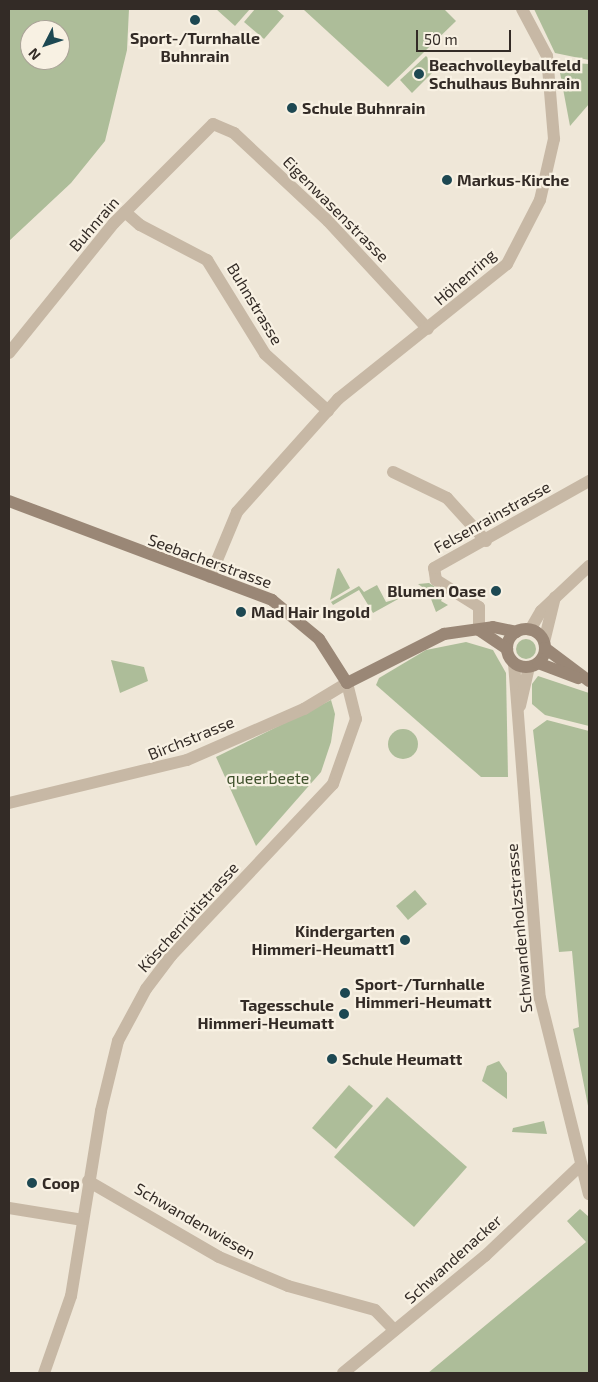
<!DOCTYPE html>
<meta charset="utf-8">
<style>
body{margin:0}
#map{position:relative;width:598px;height:1382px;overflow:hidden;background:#efe7d8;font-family:"Exo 2",sans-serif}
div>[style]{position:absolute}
.green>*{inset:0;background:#adbd99}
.round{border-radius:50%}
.street>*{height:12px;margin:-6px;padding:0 6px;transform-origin:6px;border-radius:6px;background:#c7b8a5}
.secondary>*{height:12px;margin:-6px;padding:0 6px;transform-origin:6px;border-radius:6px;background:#9a8776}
.secondary>.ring{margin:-6px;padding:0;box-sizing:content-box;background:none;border:12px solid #9a8776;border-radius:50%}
.dots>*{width:14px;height:14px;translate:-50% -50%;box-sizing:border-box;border:2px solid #f8f1e3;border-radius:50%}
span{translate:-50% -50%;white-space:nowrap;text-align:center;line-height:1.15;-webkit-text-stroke:4.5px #f8f1e3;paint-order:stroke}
.poi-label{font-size:16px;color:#332b26;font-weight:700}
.left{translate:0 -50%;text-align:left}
.right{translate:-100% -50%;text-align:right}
.street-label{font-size:16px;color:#332b26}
.park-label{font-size:16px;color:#3e502b}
.frame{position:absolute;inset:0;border:10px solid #332b26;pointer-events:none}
.north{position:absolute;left:20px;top:20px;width:50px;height:50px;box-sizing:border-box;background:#f8f1e3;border:1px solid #a9a297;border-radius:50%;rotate:229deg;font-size:14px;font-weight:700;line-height:20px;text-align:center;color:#332b26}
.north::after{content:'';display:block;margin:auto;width:18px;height:22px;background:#1d4852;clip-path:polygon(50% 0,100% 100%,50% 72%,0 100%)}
.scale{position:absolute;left:416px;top:30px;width:95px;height:22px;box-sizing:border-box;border:2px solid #332b26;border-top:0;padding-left:6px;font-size:15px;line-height:18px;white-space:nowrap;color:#332b26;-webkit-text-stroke:4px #f8f1e3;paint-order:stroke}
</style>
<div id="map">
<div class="green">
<i style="clip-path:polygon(evenodd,9px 9px,129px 9px,127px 50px,105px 141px,71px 183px,9px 241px,9px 9px,30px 30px,60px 30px,60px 60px,30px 60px,30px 30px)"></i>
<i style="clip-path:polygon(216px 9px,250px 9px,235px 26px)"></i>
<i style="clip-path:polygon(255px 9px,276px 9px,284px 16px,264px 39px,244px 22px)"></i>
<i style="clip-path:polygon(303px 9px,444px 9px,456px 21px,388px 87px)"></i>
<i style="clip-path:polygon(534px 9px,589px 9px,589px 60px,555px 53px)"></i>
<i style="clip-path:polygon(426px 56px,437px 68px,412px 93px,400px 80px)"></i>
<i style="clip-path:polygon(558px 62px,589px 64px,589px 104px,570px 126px)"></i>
<i style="clip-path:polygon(339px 568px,350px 588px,330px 600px,337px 569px)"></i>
<i style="clip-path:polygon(429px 583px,445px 593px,441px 601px,448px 605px,436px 612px,428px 591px,418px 584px)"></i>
<i style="clip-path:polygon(377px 585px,386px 602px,400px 598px,373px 613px,359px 590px,333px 605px,331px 602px,359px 586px,364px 592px)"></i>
<i class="round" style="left:516px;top:639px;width:20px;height:20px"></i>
<i style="clip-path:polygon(466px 642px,493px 650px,506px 673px,508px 777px,481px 777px,376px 685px,379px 678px,426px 650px)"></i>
<i style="clip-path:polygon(111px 660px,144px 667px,148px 681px,120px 693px)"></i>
<i style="clip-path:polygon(538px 676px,589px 693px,589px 726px,545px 715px,532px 704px,532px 684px)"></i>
<i style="clip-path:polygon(331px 700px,335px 714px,331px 742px,321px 772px,256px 846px,216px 757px)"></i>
<i style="clip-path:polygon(547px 720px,589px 731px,589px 1111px,573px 1029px,579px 1027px,572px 951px,559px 952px,533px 730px)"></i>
<i class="round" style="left:388px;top:729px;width:30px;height:30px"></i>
<i style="clip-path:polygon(415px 890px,427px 904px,408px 920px,396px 906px)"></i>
<i style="clip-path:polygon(499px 1061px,507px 1073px,507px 1099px,482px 1081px,487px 1066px)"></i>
<i style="clip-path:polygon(349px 1085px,373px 1106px,336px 1149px,312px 1128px)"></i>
<i style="clip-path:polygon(387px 1097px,467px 1167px,414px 1227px,334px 1157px)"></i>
<i style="clip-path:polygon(544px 1121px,547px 1134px,512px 1132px,513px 1128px)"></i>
<i style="clip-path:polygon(580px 1209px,589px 1217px,589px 1373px,428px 1373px,586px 1242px,567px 1221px)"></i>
</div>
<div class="street">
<i style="left:125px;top:212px;width:20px;rotate:41deg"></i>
<i style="left:140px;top:225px;width:76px;rotate:27.6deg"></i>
<i style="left:207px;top:260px;width:110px;rotate:58.3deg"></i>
<i style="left:265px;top:354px;width:85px;rotate:42.1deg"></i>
<i style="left:9px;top:353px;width:167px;rotate:-51.1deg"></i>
<i style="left:114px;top:223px;width:140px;rotate:-45deg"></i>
<i style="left:213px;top:124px;width:23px;rotate:23deg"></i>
<i style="left:234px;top:133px;width:129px;rotate:43.1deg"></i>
<i style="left:328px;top:221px;width:147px;rotate:47.2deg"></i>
<i style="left:393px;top:472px;width:60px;rotate:25.7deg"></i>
<i style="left:447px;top:498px;width:58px;rotate:47.8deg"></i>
<i style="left:210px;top:577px;width:70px;rotate:-67.4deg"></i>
<i style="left:237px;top:512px;width:152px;rotate:-48.2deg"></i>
<i style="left:338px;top:399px;width:216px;rotate:-38.6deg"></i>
<i style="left:507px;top:264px;width:72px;rotate:-62.7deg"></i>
<i style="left:540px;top:200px;width:63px;rotate:-77.1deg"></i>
<i style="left:554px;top:139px;width:83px;rotate:-94.8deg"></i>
<i style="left:547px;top:56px;width:53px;rotate:-118deg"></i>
<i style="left:479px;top:630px;width:23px;rotate:-90deg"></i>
<i style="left:479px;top:607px;width:51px;rotate:-147.9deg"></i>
<i style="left:436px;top:580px;width:12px;rotate:-99deg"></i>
<i style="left:434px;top:568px;width:178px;rotate:-29.3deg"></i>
<i style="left:530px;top:630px;width:22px;rotate:-60deg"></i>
<i style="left:541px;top:611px;width:66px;rotate:-43.2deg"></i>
<i style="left:544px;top:642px;width:46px;rotate:-76.3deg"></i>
<i style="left:514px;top:663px;width:336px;rotate:85.6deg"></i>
<i style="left:540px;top:998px;width:202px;rotate:76deg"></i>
<i style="left:520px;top:706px;width:40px;rotate:-77deg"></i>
<i style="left:9px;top:803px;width:183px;rotate:-13.6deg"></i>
<i style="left:187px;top:760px;width:128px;rotate:-23.6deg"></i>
<i style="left:304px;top:709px;width:50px;rotate:-31.2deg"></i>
<i style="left:347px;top:683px;width:37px;rotate:76deg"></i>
<i style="left:356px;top:719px;width:69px;rotate:109.5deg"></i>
<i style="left:333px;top:784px;width:236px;rotate:133.3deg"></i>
<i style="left:171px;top:956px;width:41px;rotate:127.1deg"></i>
<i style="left:146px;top:989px;width:59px;rotate:118.3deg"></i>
<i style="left:118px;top:1041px;width:72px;rotate:103.7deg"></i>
<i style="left:101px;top:1111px;width:187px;rotate:99.2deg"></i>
<i style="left:71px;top:1296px;width:82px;rotate:109.3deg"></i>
<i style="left:88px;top:1181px;width:151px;rotate:30.1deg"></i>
<i style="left:219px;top:1257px;width:75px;rotate:22.8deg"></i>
<i style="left:288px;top:1286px;width:90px;rotate:15.4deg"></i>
<i style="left:375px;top:1310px;width:28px;rotate:46deg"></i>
<i style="left:9px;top:1208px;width:75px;rotate:9.2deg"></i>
<i style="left:343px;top:1373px;width:184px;rotate:-39.5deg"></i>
<i style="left:485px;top:1256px;width:132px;rotate:-43.5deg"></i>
</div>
<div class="secondary">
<i style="left:9px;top:501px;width:281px;rotate:20.6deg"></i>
<i style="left:272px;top:600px;width:61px;rotate:39.7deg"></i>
<i style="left:319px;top:639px;width:52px;rotate:57.5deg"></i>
<i style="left:347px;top:683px;width:109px;rotate:-26.8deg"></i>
<i style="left:444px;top:634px;width:49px;rotate:-8.1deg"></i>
<i style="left:493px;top:627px;width:24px;rotate:12deg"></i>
<i class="ring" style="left:507px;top:629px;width:26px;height:26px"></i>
<i style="left:479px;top:630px;width:34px;rotate:34deg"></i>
<i style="left:545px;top:648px;width:55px;rotate:36.9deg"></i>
<i style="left:538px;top:663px;width:43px;rotate:20.6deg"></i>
</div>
<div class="dots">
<i style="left:195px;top:20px;background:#1d4852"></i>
<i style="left:419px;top:74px;background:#1d4852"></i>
<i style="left:292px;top:108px;background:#1d4852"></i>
<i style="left:447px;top:180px;background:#1d4852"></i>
<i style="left:496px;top:591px;background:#1d4852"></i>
<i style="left:241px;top:612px;background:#1d4852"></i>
<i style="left:405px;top:940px;background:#1d4852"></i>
<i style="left:345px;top:993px;background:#1d4852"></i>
<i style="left:344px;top:1014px;background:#1d4852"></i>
<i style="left:332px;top:1059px;background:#1d4852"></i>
<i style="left:32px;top:1183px;background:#1d4852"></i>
</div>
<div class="poi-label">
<span style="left:195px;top:47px">Sport-/Turnhalle<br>Buhnrain</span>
<span class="left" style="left:429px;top:74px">Beachvolleyballfeld<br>Schulhaus Buhnrain</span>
<span class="left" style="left:302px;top:108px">Schule Buhnrain</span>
<span class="left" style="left:457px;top:180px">Markus-Kirche</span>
<span class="right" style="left:486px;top:591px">Blumen Oase</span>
<span class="left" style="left:251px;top:612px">Mad Hair Ingold</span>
<span class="right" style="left:395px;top:940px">Kindergarten<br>Himmeri-Heumatt1</span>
<span class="left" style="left:355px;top:993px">Sport-/Turnhalle<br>Himmeri-Heumatt</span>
<span class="right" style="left:334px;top:1014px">Tagesschule<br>Himmeri-Heumatt</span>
<span class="left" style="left:342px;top:1059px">Schule Heumatt</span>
<span class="left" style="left:42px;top:1183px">Coop</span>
</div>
<div class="street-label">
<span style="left:336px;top:209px;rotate:45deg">Eigenwasenstrasse</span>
<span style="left:94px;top:224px;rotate:-49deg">Buhnrain</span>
<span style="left:465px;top:277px;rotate:-41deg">Höhenring</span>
<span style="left:255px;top:304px;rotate:59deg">Buhnstrasse</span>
<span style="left:492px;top:517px;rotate:-29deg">Felsenrainstrasse</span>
<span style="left:210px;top:561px;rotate:20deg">Seebacherstrasse</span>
<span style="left:191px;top:738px;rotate:-22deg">Birchstrasse</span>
<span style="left:188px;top:917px;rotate:-48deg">Köschenrütistrasse</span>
<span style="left:519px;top:928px;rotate:-95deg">Schwandenholzstrasse</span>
<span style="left:195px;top:1221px;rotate:30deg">Schwandenwiesen</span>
<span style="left:453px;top:1259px;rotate:-42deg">Schwandenacker</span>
</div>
<div class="park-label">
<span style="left:268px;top:778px">queerbeete</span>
</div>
<div class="frame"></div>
<div class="north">N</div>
<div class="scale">50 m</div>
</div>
